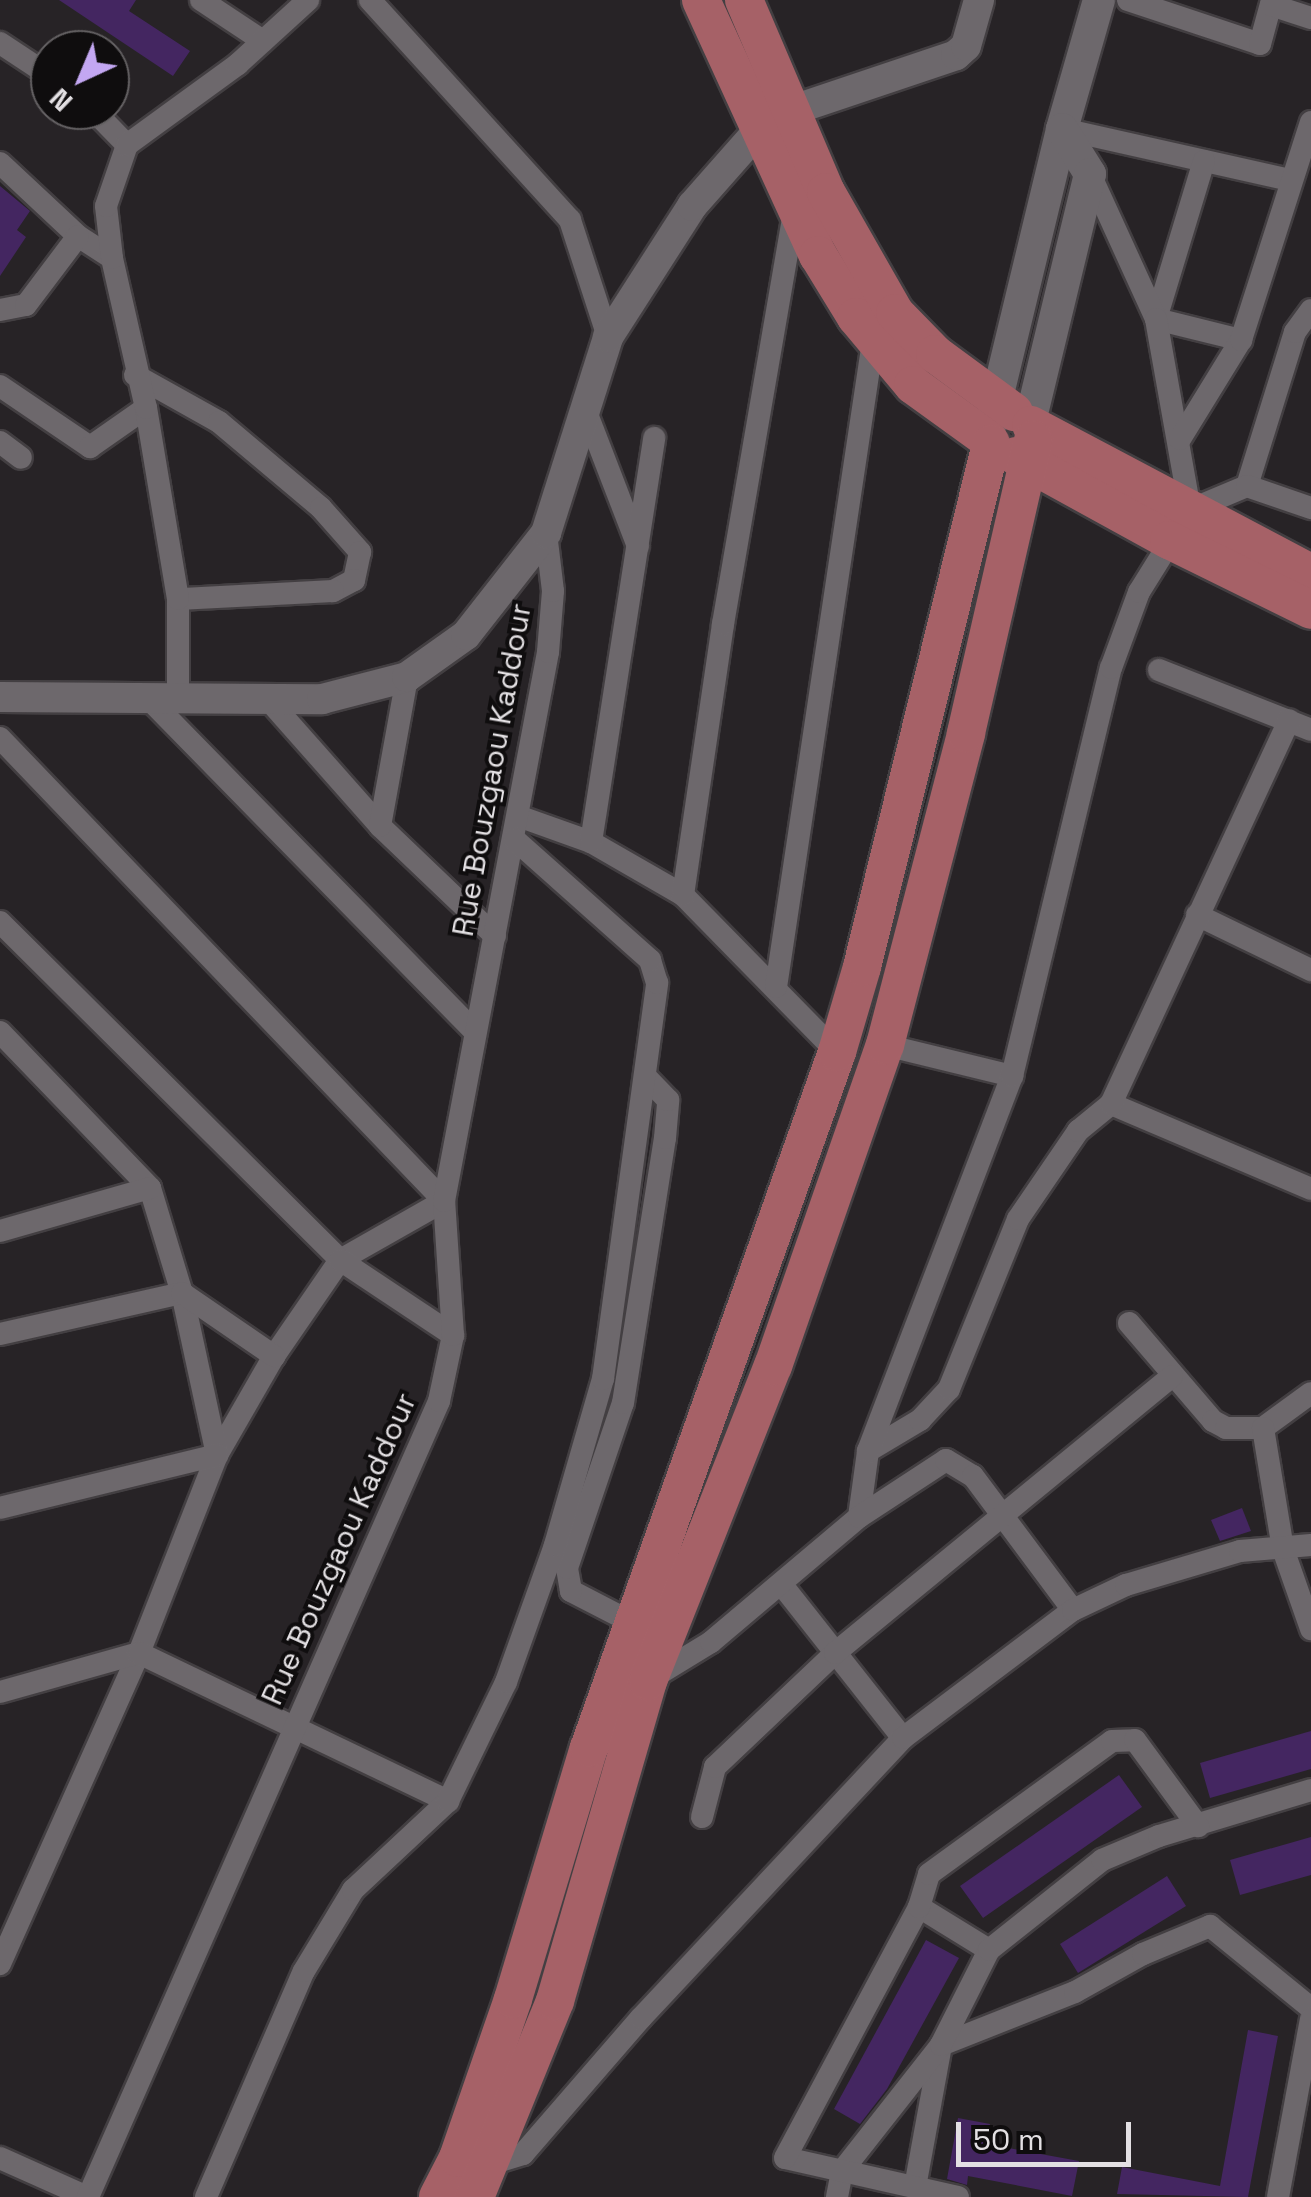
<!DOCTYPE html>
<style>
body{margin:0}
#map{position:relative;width:1311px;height:2197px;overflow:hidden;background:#272326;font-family:"Space Grotesk",sans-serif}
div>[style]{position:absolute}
.building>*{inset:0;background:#442661}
.roads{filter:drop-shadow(2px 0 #433f42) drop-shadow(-2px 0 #433f42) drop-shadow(0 2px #433f42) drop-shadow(0 -2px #433f42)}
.minor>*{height:22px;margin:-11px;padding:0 11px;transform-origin:11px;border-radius:11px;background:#6d686c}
.tertiary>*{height:30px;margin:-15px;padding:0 15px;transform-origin:15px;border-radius:15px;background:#6d686c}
.secondary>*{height:32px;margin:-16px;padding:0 16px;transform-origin:16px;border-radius:16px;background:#6d686c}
.primary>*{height:38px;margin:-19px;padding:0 19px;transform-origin:19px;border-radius:19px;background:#a66167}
span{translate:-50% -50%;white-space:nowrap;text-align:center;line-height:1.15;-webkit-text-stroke:8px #0f0d0e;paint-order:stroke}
.street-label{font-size:30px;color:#e3e0e3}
.north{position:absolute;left:30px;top:30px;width:100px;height:100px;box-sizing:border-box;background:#0f0d0e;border:2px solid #646163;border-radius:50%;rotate:224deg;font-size:28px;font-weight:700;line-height:40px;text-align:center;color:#e3e0e3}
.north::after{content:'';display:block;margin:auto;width:35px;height:45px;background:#c3a7f2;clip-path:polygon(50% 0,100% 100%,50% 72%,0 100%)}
.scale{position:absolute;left:956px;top:2122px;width:175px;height:45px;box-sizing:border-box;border:5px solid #e3e0e3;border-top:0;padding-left:12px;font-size:30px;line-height:35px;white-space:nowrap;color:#e3e0e3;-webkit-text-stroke:8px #0f0d0e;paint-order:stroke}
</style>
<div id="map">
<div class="building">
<i style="clip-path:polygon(59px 0,136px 0,129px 11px,190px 51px,173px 76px)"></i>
<i style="clip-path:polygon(0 186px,30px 211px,17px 230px,26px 237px,0 276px)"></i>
<i style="clip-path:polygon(1242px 1508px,1251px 1531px,1220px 1541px,1211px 1520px)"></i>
<i style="clip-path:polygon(1311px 1731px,1311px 1769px,1210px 1798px,1200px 1763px)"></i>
<i style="clip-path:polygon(1119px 1775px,1142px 1807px,983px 1918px,960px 1886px)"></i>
<i style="clip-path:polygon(1311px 1837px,1311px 1875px,1240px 1895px,1230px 1860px)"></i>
<i style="clip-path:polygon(1167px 1876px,1186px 1906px,1078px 1973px,1060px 1944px)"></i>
<i style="clip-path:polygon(926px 1940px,959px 1958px,887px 2089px,860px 2124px,834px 2109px)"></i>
<i style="clip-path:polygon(1248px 2030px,1278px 2036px,1248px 2197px,1117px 2194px,1122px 2167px,1220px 2186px)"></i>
<i style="clip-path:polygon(958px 2118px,990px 2124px,986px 2144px,1079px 2161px,1072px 2196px,968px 2176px,967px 2185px,947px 2179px)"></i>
</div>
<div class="roads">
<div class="minor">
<i style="left:201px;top:0;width:74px;rotate:33.5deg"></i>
<i style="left:370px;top:0;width:297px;rotate:47.7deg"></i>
<i style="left:570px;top:220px;width:123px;rotate:72deg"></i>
<i style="left:1128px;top:0;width:139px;rotate:18.4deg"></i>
<i style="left:1260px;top:44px;width:46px;rotate:-74.7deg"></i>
<i style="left:1271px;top:5px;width:42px;rotate:18deg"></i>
<i style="left:0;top:43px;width:60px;rotate:33.4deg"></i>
<i style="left:93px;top:110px;width:49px;rotate:45.8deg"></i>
<i style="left:1062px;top:129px;width:235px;rotate:12.6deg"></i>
<i style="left:1204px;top:161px;width:165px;rotate:106.9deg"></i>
<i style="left:1156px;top:319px;width:88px;rotate:13.9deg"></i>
<i style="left:0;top:163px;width:107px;rotate:43.1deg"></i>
<i style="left:78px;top:236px;width:40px;rotate:32.9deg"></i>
<i style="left:1090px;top:174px;width:159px;rotate:65.5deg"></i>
<i style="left:1156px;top:319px;width:194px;rotate:79.9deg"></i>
<i style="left:0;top:310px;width:26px;rotate:-11deg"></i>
<i style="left:26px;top:305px;width:86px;rotate:-53deg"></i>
<i style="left:135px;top:375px;width:96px;rotate:29.2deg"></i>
<i style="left:219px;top:422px;width:133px;rotate:40.1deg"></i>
<i style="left:321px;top:508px;width:59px;rotate:48.4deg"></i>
<i style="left:360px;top:552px;width:29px;rotate:102deg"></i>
<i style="left:354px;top:580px;width:24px;rotate:152deg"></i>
<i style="left:333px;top:591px;width:155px;rotate:177deg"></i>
<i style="left:0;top:386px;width:109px;rotate:34.1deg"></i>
<i style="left:90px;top:447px;width:68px;rotate:-34.9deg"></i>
<i style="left:585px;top:409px;width:147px;rotate:68.9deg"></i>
<i style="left:1180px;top:439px;width:116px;rotate:-58.4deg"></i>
<i style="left:1241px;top:340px;width:229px;rotate:-72.2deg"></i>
<i style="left:0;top:442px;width:26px;rotate:37deg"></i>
<i style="left:1247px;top:486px;width:161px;rotate:-72.7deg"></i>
<i style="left:1295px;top:332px;width:27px;rotate:-54deg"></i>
<i style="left:1159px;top:670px;width:163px;rotate:21.5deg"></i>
<i style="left:265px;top:696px;width:174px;rotate:48.5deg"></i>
<i style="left:380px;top:826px;width:159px;rotate:43.7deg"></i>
<i style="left:178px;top:697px;width:98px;rotate:-90deg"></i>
<i style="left:178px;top:599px;width:194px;rotate:-99.5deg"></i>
<i style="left:146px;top:408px;width:154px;rotate:-102.8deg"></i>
<i style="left:112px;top:258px;width:52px;rotate:-96.6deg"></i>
<i style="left:106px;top:206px;width:65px;rotate:-71deg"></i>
<i style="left:127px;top:145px;width:137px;rotate:-36.1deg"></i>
<i style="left:238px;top:64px;width:95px;rotate:-42.4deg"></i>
<i style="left:148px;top:698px;width:467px;rotate:45.6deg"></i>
<i style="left:0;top:738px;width:641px;rotate:46.2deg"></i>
<i style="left:444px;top:1201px;width:120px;rotate:150.4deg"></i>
<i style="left:340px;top:1260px;width:116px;rotate:124.5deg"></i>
<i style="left:274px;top:1356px;width:114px;rotate:119.9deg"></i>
<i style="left:217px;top:1455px;width:213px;rotate:111.5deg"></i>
<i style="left:139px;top:1653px;width:341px;rotate:114.1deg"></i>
<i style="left:518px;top:816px;width:77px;rotate:19.6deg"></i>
<i style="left:591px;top:842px;width:106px;rotate:29.9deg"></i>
<i style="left:683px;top:895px;width:220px;rotate:45.6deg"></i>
<i style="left:380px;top:826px;width:151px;rotate:-79.7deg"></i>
<i style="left:591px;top:842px;width:409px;rotate:-81.1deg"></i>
<i style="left:683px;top:895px;width:274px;rotate:-81.6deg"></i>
<i style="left:723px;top:624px;width:417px;rotate:-80.2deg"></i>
<i style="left:1197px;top:915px;width:127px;rotate:25.8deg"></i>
<i style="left:0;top:922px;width:479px;rotate:44.8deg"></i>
<i style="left:340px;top:1260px;width:136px;rotate:33.6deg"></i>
<i style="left:776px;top:987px;width:652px;rotate:-81.45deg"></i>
<i style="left:873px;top:342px;width:9px;rotate:-49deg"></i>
<i style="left:0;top:1032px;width:216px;rotate:46.1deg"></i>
<i style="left:150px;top:1188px;width:110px;rotate:73.1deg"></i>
<i style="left:182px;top:1293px;width:166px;rotate:77.8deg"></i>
<i style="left:217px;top:1455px;width:223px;rotate:166.3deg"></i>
<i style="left:885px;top:1045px;width:131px;rotate:13.7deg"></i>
<i style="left:1111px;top:1104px;width:217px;rotate:23deg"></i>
<i style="left:0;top:1231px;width:156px;rotate:-16deg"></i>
<i style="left:1129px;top:1323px;width:129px;rotate:49.4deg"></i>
<i style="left:1213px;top:1421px;width:15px;rotate:28deg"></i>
<i style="left:1226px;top:1428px;width:37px"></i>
<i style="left:1263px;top:1428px;width:59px;rotate:-36.1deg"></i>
<i style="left:0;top:1334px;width:187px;rotate:-12.7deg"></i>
<i style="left:182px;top:1293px;width:112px;rotate:34.4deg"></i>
<i style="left:1263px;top:1428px;width:123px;rotate:80.6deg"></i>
<i style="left:1283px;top:1549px;width:85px;rotate:70.7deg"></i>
<i style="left:868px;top:1451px;width:61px;rotate:-30.8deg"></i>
<i style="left:920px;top:1420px;width:42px;rotate:-46.9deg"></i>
<i style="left:949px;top:1389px;width:183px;rotate:-67.9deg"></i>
<i style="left:1018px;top:1219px;width:107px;rotate:-55.7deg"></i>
<i style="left:1078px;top:1131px;width:43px;rotate:-39.3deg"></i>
<i style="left:1111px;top:1104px;width:423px;rotate:-65.1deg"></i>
<i style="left:859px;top:1517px;width:67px;rotate:-82.2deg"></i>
<i style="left:868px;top:1451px;width:402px;rotate:-69deg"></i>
<i style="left:1012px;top:1076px;width:420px;rotate:-76.4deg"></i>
<i style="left:1111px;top:668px;width:81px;rotate:-69.8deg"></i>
<i style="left:1139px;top:592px;width:97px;rotate:-58.1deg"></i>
<i style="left:1190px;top:510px;width:62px;rotate:-22.8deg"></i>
<i style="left:1247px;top:486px;width:68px;rotate:19deg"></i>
<i style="left:782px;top:1585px;width:195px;rotate:51.7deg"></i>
<i style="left:633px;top:1623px;width:70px;rotate:-152.7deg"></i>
<i style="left:571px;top:1591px;width:23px;rotate:-100deg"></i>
<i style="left:567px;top:1568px;width:174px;rotate:-71.3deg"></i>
<i style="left:623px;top:1403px;width:268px;rotate:-81deg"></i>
<i style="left:665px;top:1138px;width:38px;rotate:-85deg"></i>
<i style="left:668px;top:1100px;width:33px;rotate:-134deg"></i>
<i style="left:652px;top:1678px;width:69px;rotate:-31.4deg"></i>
<i style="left:711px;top:1642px;width:194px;rotate:-40.2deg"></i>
<i style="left:859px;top:1517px;width:104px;rotate:-33.2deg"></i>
<i style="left:946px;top:1460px;width:31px;rotate:31deg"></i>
<i style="left:973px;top:1476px;width:167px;rotate:53.3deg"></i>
<i style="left:0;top:1692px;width:144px;rotate:-15.7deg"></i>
<i style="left:139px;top:1653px;width:343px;rotate:25.6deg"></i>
<i style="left:702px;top:1817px;width:52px;rotate:-75.4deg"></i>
<i style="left:715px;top:1767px;width:166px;rotate:-43.5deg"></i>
<i style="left:835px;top:1653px;width:436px;rotate:-39.4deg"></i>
<i style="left:919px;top:1907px;width:82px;rotate:31.6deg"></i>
<i style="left:0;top:2158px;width:95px;rotate:24.1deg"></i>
<i style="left:484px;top:2166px;width:41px;rotate:-17.1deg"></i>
<i style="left:523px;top:2154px;width:180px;rotate:-49.1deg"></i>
<i style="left:641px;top:2018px;width:383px;rotate:-46.9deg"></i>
<i style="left:903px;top:1738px;width:213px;rotate:-37deg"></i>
<i style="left:1073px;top:1610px;width:59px;rotate:-25.3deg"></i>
<i style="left:1126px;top:1585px;width:119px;rotate:-16.6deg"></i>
<i style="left:1240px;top:1551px;width:71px;rotate:-4.8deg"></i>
<i style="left:915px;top:2187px;width:144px;rotate:-79.6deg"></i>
<i style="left:941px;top:2045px;width:144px;rotate:-21.6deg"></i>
<i style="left:1075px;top:1992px;width:78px;rotate:-29.2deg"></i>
<i style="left:1143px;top:1954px;width:73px;rotate:-22.7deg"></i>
<i style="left:1210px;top:1926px;width:130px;rotate:39.1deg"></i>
<i style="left:88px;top:2197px;width:870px;rotate:-66.2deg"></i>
<i style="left:439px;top:1401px;width:67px;rotate:-78deg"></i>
<i style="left:453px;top:1335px;width:134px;rotate:-93.8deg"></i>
<i style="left:444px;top:1201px;width:559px;rotate:-79.27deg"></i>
<i style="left:548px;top:652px;width:61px;rotate:-85.3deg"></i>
<i style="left:553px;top:591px;width:58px;rotate:-96.9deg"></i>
<i style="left:206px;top:2197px;width:246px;rotate:-66.6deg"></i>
<i style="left:304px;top:1971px;width:95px;rotate:-58.8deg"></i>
<i style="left:353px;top:1890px;width:130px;rotate:-43.1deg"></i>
<i style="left:448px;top:1801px;width:132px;rotate:-64deg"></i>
<i style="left:506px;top:1682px;width:145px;rotate:-70.3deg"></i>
<i style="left:555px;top:1545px;width:173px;rotate:-73.9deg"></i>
<i style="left:603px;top:1379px;width:400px;rotate:-82.2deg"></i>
<i style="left:657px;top:983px;width:24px;rotate:-107deg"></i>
<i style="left:650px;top:960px;width:182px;rotate:-138.3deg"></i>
<i style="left:837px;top:2197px;width:26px;rotate:-79deg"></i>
<i style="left:842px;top:2171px;width:160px;rotate:-51.8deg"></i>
<i style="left:941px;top:2045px;width:106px;rotate:-63.2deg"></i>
<i style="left:989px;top:1950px;width:144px;rotate:-38.5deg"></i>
<i style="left:1102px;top:1860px;width:62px;rotate:-22.8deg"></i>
<i style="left:1159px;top:1836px;width:159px;rotate:-16.8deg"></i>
<i style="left:958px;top:2197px;width:177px;rotate:-167.3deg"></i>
<i style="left:785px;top:2158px;width:285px;rotate:-61.9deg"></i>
<i style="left:919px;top:1907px;width:34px;rotate:-73deg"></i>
<i style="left:929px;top:1874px;width:226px;rotate:-36deg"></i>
<i style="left:1112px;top:1741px;width:23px;rotate:-2deg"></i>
<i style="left:1135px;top:1740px;width:107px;rotate:53.8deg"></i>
<i style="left:1278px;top:2197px;width:181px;rotate:-79.5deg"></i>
</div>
<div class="tertiary">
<i style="left:0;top:697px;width:322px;rotate:0.4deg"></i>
<i style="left:322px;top:699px;width:88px;rotate:-14.5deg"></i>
<i style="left:407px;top:677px;width:72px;rotate:-35.4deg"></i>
<i style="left:466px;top:635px;width:130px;rotate:-51.9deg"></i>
<i style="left:546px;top:533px;width:206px;rotate:-72.4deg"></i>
<i style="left:608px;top:337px;width:156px;rotate:-57.3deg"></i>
<i style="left:692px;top:206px;width:101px;rotate:-48.6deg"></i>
<i style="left:759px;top:130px;width:36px;rotate:-32deg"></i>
<i style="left:790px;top:111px;width:175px;rotate:-18.6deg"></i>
<i style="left:956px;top:55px;width:13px;rotate:-42deg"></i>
<i style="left:966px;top:46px;width:48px;rotate:-74.2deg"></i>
</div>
<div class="secondary">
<i style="left:1062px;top:129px;width:134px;rotate:-74deg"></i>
<i style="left:991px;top:423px;width:302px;rotate:-76.4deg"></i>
<i style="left:1062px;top:129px;width:53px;rotate:58.1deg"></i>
<i style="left:1090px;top:174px;width:255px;rotate:103.6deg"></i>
</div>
<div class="primary">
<i style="left:701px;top:0;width:281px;rotate:65.4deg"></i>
<i style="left:818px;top:255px;width:73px;rotate:58.5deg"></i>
<i style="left:856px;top:317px;width:89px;rotate:50deg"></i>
<i style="left:913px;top:385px;width:94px;rotate:35.9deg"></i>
<i style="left:744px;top:0;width:209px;rotate:66.9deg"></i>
<i style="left:826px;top:192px;width:139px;rotate:60.3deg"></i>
<i style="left:895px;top:313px;width:57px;rotate:45.7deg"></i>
<i style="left:935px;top:354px;width:98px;rotate:36.3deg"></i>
<i style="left:1031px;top:425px;width:317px;rotate:27.9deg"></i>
<i style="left:1016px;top:456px;width:175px;rotate:28.8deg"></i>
<i style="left:1169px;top:540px;width:158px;rotate:26.2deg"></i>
<i style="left:438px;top:2197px;width:44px;rotate:-62.9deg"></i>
<i style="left:458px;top:2158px;width:168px;rotate:-70.9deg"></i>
<i style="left:513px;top:1999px;width:262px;rotate:-73.2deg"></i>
<i style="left:589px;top:1748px;width:739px;rotate:-70.39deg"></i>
<i style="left:837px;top:1052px;width:89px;rotate:-73.6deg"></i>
<i style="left:862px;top:967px;width:539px;rotate:-76.14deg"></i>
<i style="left:475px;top:2197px;width:212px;rotate:-67.8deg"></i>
<i style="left:555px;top:2001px;width:333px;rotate:-73.8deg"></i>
<i style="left:648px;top:1681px;width:339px;rotate:-68.4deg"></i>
<i style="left:773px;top:1366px;width:340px;rotate:-70.8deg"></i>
<i style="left:885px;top:1045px;width:322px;rotate:-75.4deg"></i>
<i style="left:966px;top:733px;width:301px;rotate:-77.1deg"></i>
</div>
</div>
<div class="street-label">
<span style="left:492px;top:770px;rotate:-80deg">Rue Bouzgaou Kaddour</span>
<span style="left:339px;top:1549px;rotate:-66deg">Rue Bouzgaou Kaddour</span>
</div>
<div class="north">N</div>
<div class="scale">50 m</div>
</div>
